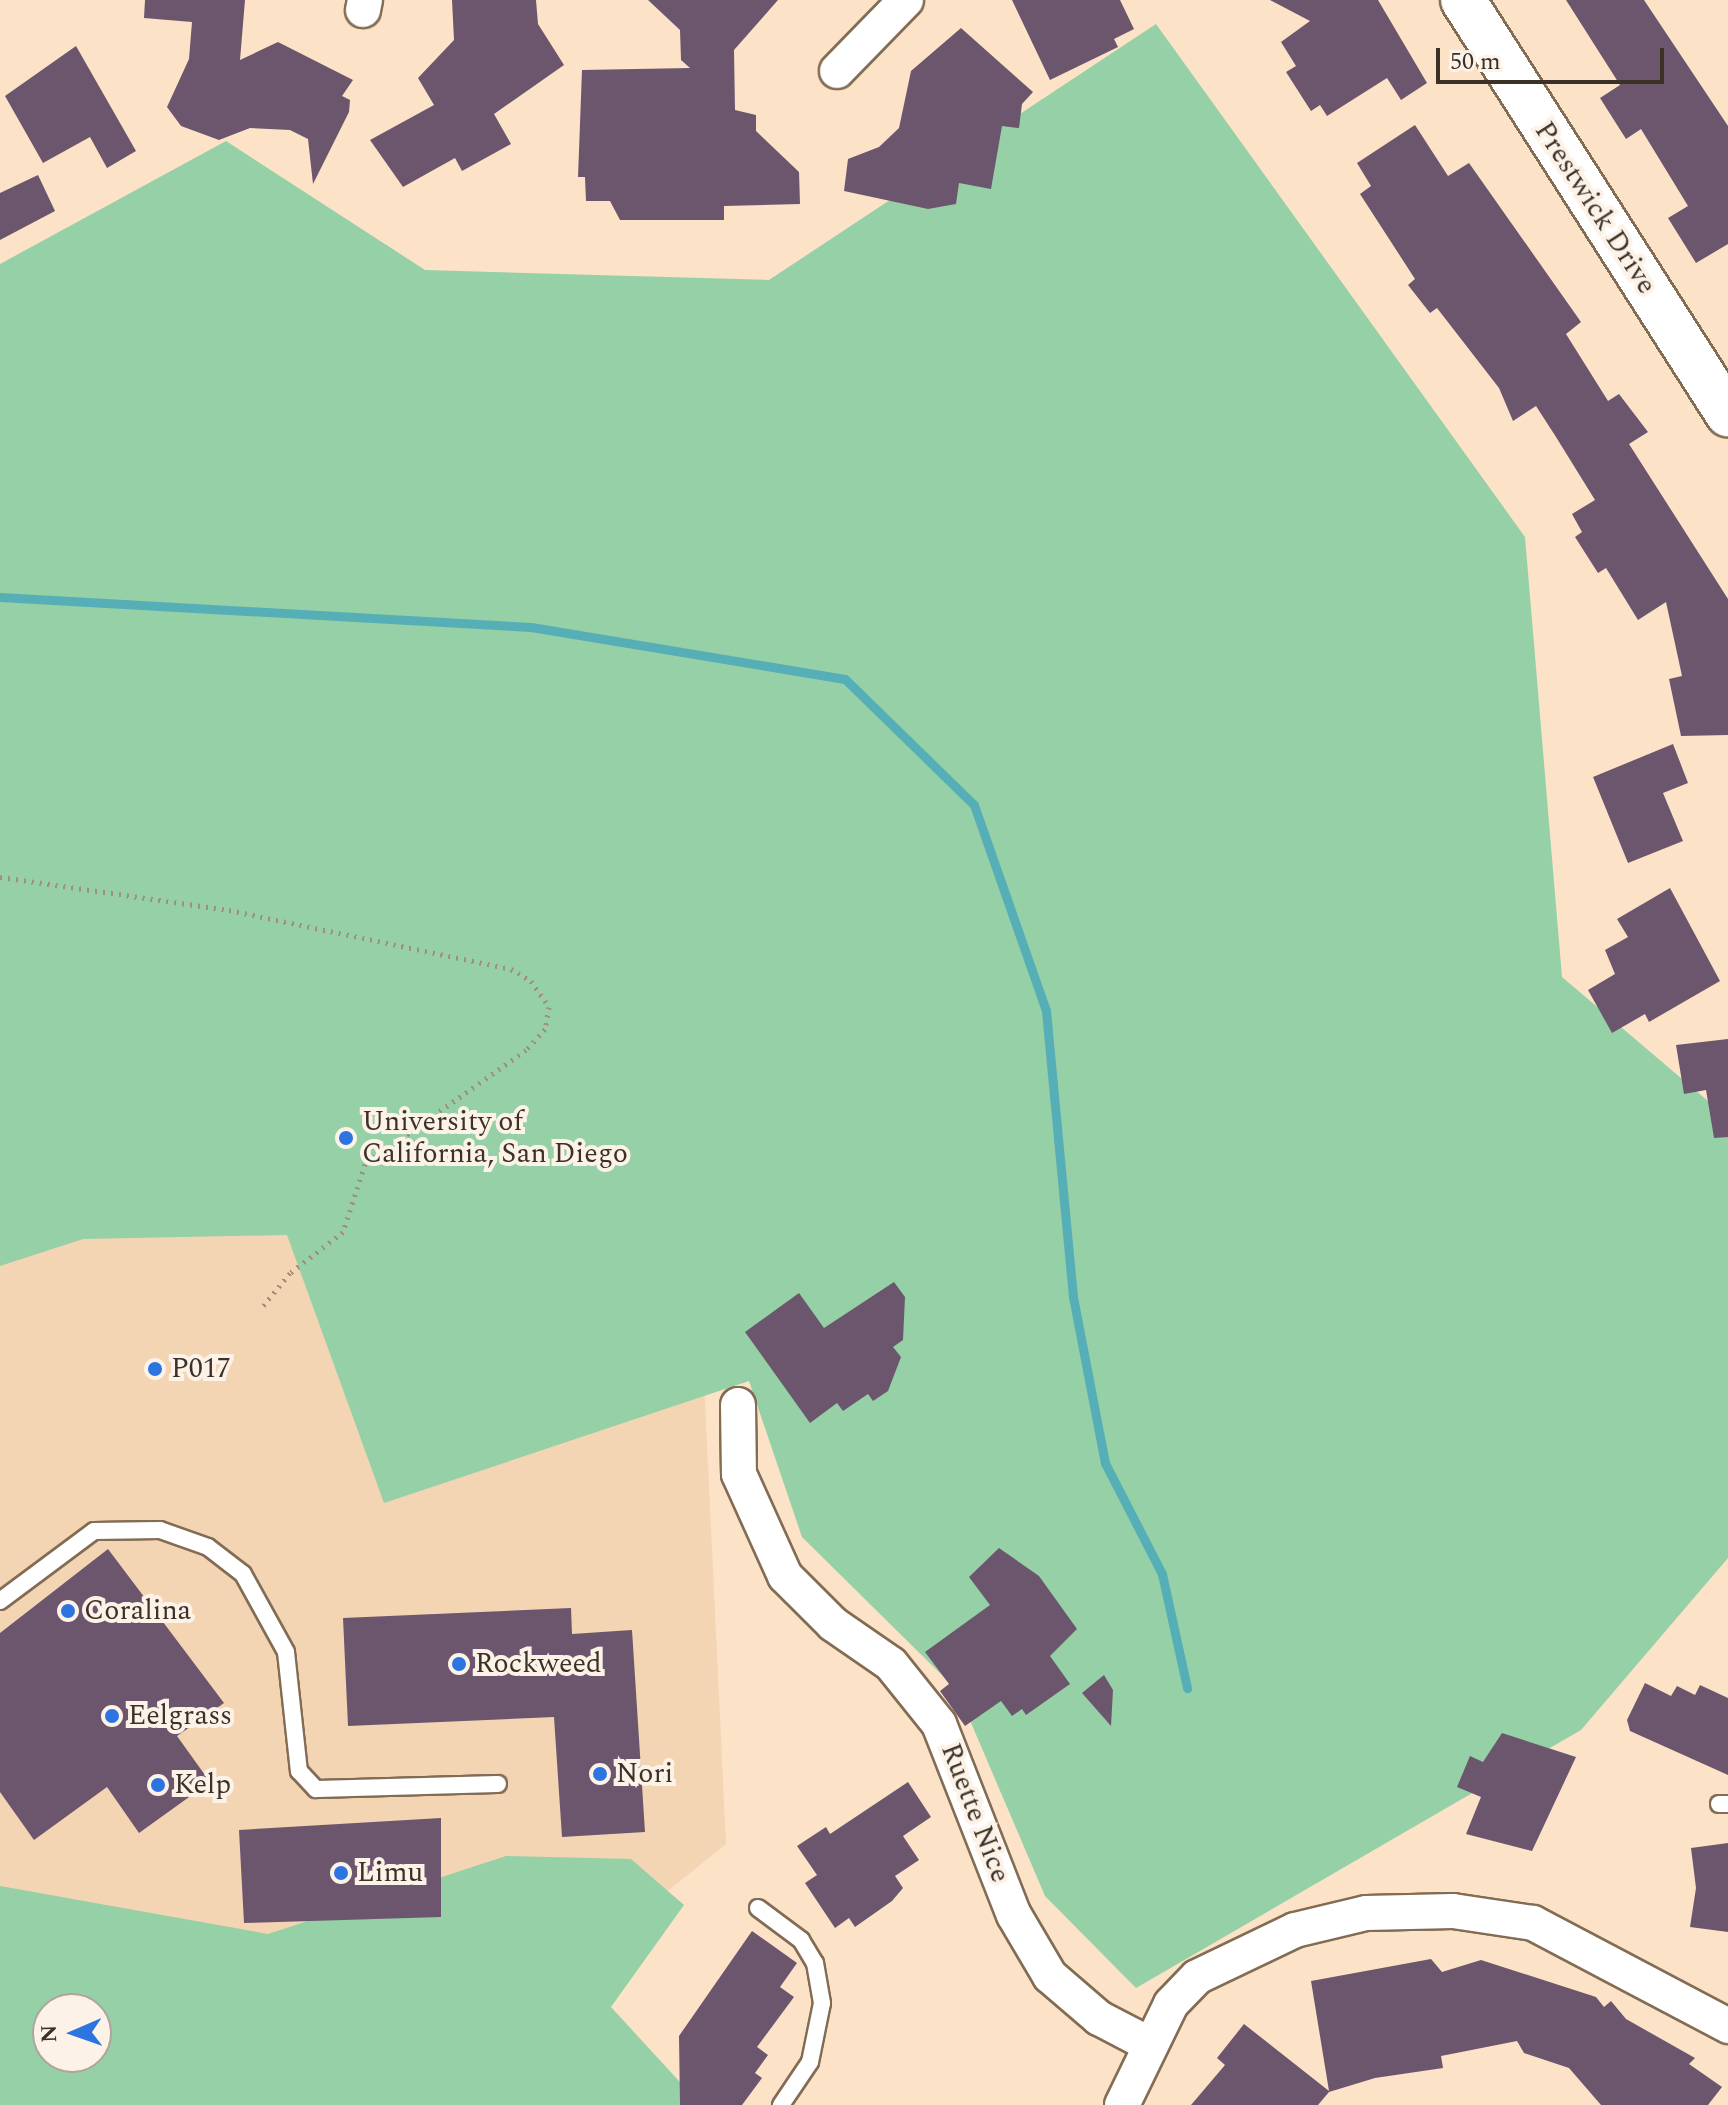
<!DOCTYPE html>
<style>
body{margin:0}
#map{position:relative;width:1728px;height:2105px;overflow:hidden;background:#fce2c7;font-family:Spectral,serif}
div>[style]{position:absolute}
.built>*{inset:0;background:#f3d4b3}
.green>*{inset:0;background:#95d0a7}
.stream>*{height:9px;margin:-4.5px;padding:0 4.5px;transform-origin:4.5px;border-radius:4.5px;background:#56afb6}
.building>*{inset:0;background:#6c566d}
.path>*{height:5px;margin-top:-2.5px;transform-origin:0;background:repeating-linear-gradient(90deg,#a18e7b 0 2px,transparent 0 8px)}
.roads{filter:drop-shadow(2px 0 #826c54) drop-shadow(-2px 0 #826c54) drop-shadow(0 2px #826c54) drop-shadow(0 -2px #826c54)}
.lane>*{height:16px;margin:-8px;padding:0 8px;transform-origin:8px;border-radius:8px;background:#fff}
.street>*{height:34px;margin:-17px;padding:0 17px;transform-origin:17px;border-radius:17px;background:#fff}
.secondary>*{height:44px;margin:-22px;padding:0 22px;transform-origin:22px;border-radius:22px;background:#fff}
.dots>*{width:22px;height:22px;translate:-50% -50%;box-sizing:border-box;border:4px solid #fdf2e7;border-radius:50%}
span{translate:-50% -50%;white-space:nowrap;text-align:center;line-height:1.15;-webkit-text-stroke:8px #fdf2e7;paint-order:stroke}
.street-label{font-size:28px;color:#3b3127}
.poi-label{font-size:28px;color:#3b3127}
.left{translate:0 -50%;text-align:left}
.north{position:absolute;left:32px;top:1993px;width:80px;height:80px;box-sizing:border-box;background:#fdf2e7;border:2px solid #afa59a;border-radius:50%;rotate:268deg;font-size:22px;font-weight:700;line-height:32px;text-align:center;color:#3b3127}
.north::after{content:'';display:block;margin:auto;width:28px;height:36px;background:#2c74e0;clip-path:polygon(50% 0,100% 100%,50% 72%,0 100%)}
.scale{position:absolute;left:1436px;top:48px;width:228px;height:36px;box-sizing:border-box;border:4px solid #3b3127;border-top:0;padding-left:10px;font-size:24px;line-height:28px;white-space:nowrap;color:#3b3127;-webkit-text-stroke:6px #fdf2e7;paint-order:stroke}
</style>
<div id="map">
<div class="built">
<i style="clip-path:polygon(evenodd,0 322px,659px 433px,726px 1844px,649px 1906px,0 2105px,0 322px,48px 2009px,96px 2009px,96px 2057px,48px 2057px,48px 2009px)"></i>
</div>
<div class="green">
<i style="clip-path:polygon(1156px 24px,1525px 537px,1562px 977px,1728px 1118px,1728px 1558px,1581px 1730px,1136px 1988px,1045px 1896px,957px 1690px,802px 1537px,749px 1381px,384px 1503px,287px 1235px,83px 1239px,0 1266px,0 264px,226px 141px,425px 270px,769px 280px)"></i>
<i style="clip-path:polygon(evenodd,506px 1856px,631px 1859px,684px 1905px,611px 2007px,701px 2105px,0 2105px,0 1886px,268px 1934px,506px 1856px,48px 2009px,96px 2009px,96px 2057px,48px 2057px,48px 2009px)"></i>
</div>
<div class="stream">
<i style="left:0;top:597px;width:532px;rotate:3.23deg"></i>
<i style="left:531px;top:627px;width:318px;rotate:9.4deg"></i>
<i style="left:845px;top:679px;width:180px;rotate:44.3deg"></i>
<i style="left:974px;top:805px;width:218px;rotate:70.7deg"></i>
<i style="left:1046px;top:1011px;width:287px;rotate:84.6deg"></i>
<i style="left:1073px;top:1297px;width:169px;rotate:79.1deg"></i>
<i style="left:1105px;top:1463px;width:125px;rotate:62.8deg"></i>
<i style="left:1162px;top:1574px;width:117px;rotate:77.6deg"></i>
</div>
<div class="building">
<i style="clip-path:polygon(145px 0,245px 0,240px 60px,278px 42px,353px 80px,342px 96px,350px 100px,349px 112px,313px 184px,308px 139px,290px 130px,250px 128px,219px 140px,181px 126px,167px 107px,189px 59px,192px 22px,144px 18px)"></i>
<i style="clip-path:polygon(452px 0,536px 0,538px 24px,564px 65px,494px 114px,511px 144px,462px 171px,455px 158px,403px 187px,370px 140px,434px 105px,418px 78px,454px 40px)"></i>
<i style="clip-path:polygon(648px 0,778px 0,734px 50px,735px 110px,756px 115px,756px 131px,799px 172px,800px 204px,724px 206px,724px 220px,620px 220px,610px 201px,586px 201px,585px 177px,578px 177px,582px 70px,690px 68px,681px 60px,680px 30px)"></i>
<i style="clip-path:polygon(1012px 0,1120px 0,1134px 29px,1114px 39px,1118px 47px,1050px 80px)"></i>
<i style="clip-path:polygon(1270px 0,1378px 0,1427px 83px,1401px 100px,1387px 78px,1327px 116px,1320px 105px,1311px 111px,1286px 72px,1296px 66px,1281px 42px,1310px 21px)"></i>
<i style="clip-path:polygon(1566px 0,1644px 0,1728px 126px,1728px 244px,1696px 263px,1668px 218px,1688px 206px,1641px 129px,1626px 139px,1600px 98px,1620px 85px)"></i>
<i style="clip-path:polygon(961px 28px,1033px 92px,1022px 104px,1019px 128px,1002px 126px,991px 189px,959px 183px,956px 204px,928px 209px,844px 191px,848px 159px,879px 147px,899px 128px,911px 71px)"></i>
<i style="clip-path:polygon(76px 46px,136px 151px,107px 168px,90px 137px,43px 163px,5px 96px)"></i>
<i style="clip-path:polygon(1415px 125px,1448px 176px,1469px 163px,1581px 322px,1566px 334px,1608px 401px,1619px 394px,1648px 432px,1629px 444px,1728px 599px,1728px 735px,1681px 736px,1669px 679px,1682px 676px,1666px 602px,1638px 620px,1606px 568px,1598px 573px,1575px 537px,1582px 532px,1572px 514px,1595px 500px,1556px 437px,1536px 406px,1513px 421px,1499px 388px,1437px 308px,1430px 313px,1408px 285px,1415px 279px,1360px 194px,1371px 186px,1357px 163px)"></i>
<i style="clip-path:polygon(38px 175px,55px 211px,0 240px,0 193px)"></i>
<i style="clip-path:polygon(1673px 744px,1688px 783px,1663px 793px,1683px 841px,1628px 863px,1593px 777px)"></i>
<i style="clip-path:polygon(1670px 888px,1720px 981px,1649px 1022px,1645px 1014px,1612px 1033px,1588px 990px,1615px 974px,1605px 950px,1628px 937px,1617px 919px)"></i>
<i style="clip-path:polygon(1728px 1039px,1728px 1137px,1714px 1138px,1706px 1090px,1684px 1094px,1676px 1045px)"></i>
<i style="clip-path:polygon(894px 1282px,905px 1297px,903px 1340px,893px 1347px,901px 1357px,888px 1391px,873px 1401px,868px 1394px,843px 1411px,837px 1403px,810px 1423px,745px 1332px,799px 1293px,824px 1328px)"></i>
<i style="clip-path:polygon(999px 1548px,1039px 1576px,1077px 1629px,1050px 1656px,1070px 1684px,1026px 1715px,1022px 1709px,1012px 1716px,1001px 1701px,965px 1726px,940px 1691px,949px 1684px,925px 1652px,990px 1605px,969px 1577px)"></i>
<i style="clip-path:polygon(108px 1549px,224px 1703px,177px 1736px,210px 1782px,139px 1833px,107px 1787px,34px 1840px,0 1792px,0 1633px)"></i>
<i style="clip-path:polygon(571px 1608px,572px 1634px,632px 1630px,645px 1832px,562px 1837px,554px 1717px,348px 1726px,343px 1618px)"></i>
<i style="clip-path:polygon(1104px 1675px,1113px 1690px,1111px 1726px,1082px 1693px)"></i>
<i style="clip-path:polygon(1645px 1683px,1671px 1696px,1677px 1686px,1695px 1695px,1700px 1685px,1728px 1698px,1728px 1775px,1630px 1731px,1627px 1720px)"></i>
<i style="clip-path:polygon(1502px 1733px,1576px 1757px,1532px 1851px,1466px 1834px,1481px 1797px,1457px 1787px,1470px 1756px,1483px 1762px)"></i>
<i style="clip-path:polygon(908px 1782px,931px 1817px,903px 1836px,919px 1860px,895px 1876px,903px 1888px,892px 1901px,855px 1927px,849px 1918px,835px 1928px,805px 1883px,817px 1875px,797px 1846px,826px 1827px,830px 1834px)"></i>
<i style="clip-path:polygon(441px 1818px,441px 1917px,244px 1923px,239px 1830px)"></i>
<i style="clip-path:polygon(1728px 1843px,1728px 1932px,1690px 1927px,1696px 1888px,1691px 1848px)"></i>
<i style="clip-path:polygon(752px 1931px,797px 1963px,780px 1987px,794px 1997px,757px 2047px,768px 2055px,755px 2073px,762px 2078px,742px 2105px,680px 2105px,679px 2036px)"></i>
<i style="clip-path:polygon(1431px 1959px,1442px 1972px,1481px 1960px,1596px 1997px,1604px 2007px,1611px 2001px,1626px 2019px,1695px 2058px,1689px 2064px,1722px 2087px,1708px 2105px,1601px 2105px,1569px 2068px,1524px 2053px,1517px 2041px,1441px 2056px,1443px 2068px,1375px 2078px,1329px 2092px,1318px 2105px,1191px 2105px,1225px 2065px,1217px 2058px,1244px 2024px,1329px 2091px,1311px 1981px)"></i>
</div>
<div class="path">
<i style="left:0;top:877px;width:231px;rotate:8.2deg"></i>
<i style="left:229px;top:910px;width:288px;rotate:11.8deg"></i>
<i style="left:511px;top:969px;width:23px;rotate:31deg"></i>
<i style="left:531px;top:981px;width:32px;rotate:55deg"></i>
<i style="left:549px;top:1007px;width:22px;rotate:100deg"></i>
<i style="left:545px;top:1029px;width:28px;rotate:132deg"></i>
<i style="left:526px;top:1050px;width:197px;rotate:144.7deg"></i>
<i style="left:365px;top:1164px;width:71px;rotate:107.9deg"></i>
<i style="left:343px;top:1232px;width:67px;rotate:142.3deg"></i>
<i style="left:290px;top:1273px;width:43px;rotate:129.3deg"></i>
</div>
<div class="roads">
<div class="lane">
<i style="left:0;top:1601px;width:117px;rotate:-36.7deg"></i>
<i style="left:94px;top:1531px;width:66px;rotate:-0.9deg"></i>
<i style="left:160px;top:1530px;width:51px;rotate:19.5deg"></i>
<i style="left:208px;top:1547px;width:44px;rotate:37.6deg"></i>
<i style="left:243px;top:1574px;width:89px;rotate:61.1deg"></i>
<i style="left:286px;top:1652px;width:120px;rotate:83.8deg"></i>
<i style="left:299px;top:1771px;width:25px;rotate:47deg"></i>
<i style="left:316px;top:1789px;width:182px;rotate:-1.6deg"></i>
<i style="left:1719px;top:1804px;width:9px"></i>
<i style="left:758px;top:1908px;width:54px;rotate:36.7deg"></i>
<i style="left:801px;top:1940px;width:27px;rotate:59deg"></i>
<i style="left:815px;top:1963px;width:41px;rotate:80.1deg"></i>
<i style="left:822px;top:2003px;width:60px;rotate:101.5deg"></i>
<i style="left:810px;top:2062px;width:52px;rotate:124deg"></i>
</div>
<div class="street">
<i style="left:363px;top:10px;width:10px;rotate:-79deg"></i>
<i style="left:837px;top:71px;width:99px;rotate:-45.8deg"></i>
<i style="left:738px;top:1405px;width:69px;rotate:89.2deg"></i>
<i style="left:739px;top:1474px;width:112px;rotate:65.7deg"></i>
<i style="left:785px;top:1576px;width:68px;rotate:45deg"></i>
<i style="left:833px;top:1624px;width:70px;rotate:34.6deg"></i>
<i style="left:891px;top:1664px;width:77px;rotate:51.3deg"></i>
<i style="left:939px;top:1724px;width:205px;rotate:68.6deg"></i>
<i style="left:1014px;top:1915px;width:71px;rotate:59.5deg"></i>
<i style="left:1050px;top:1976px;width:65px;rotate:40.6deg"></i>
<i style="left:1099px;top:2018px;width:56px;rotate:27.5deg"></i>
<i style="left:1122px;top:2105px;width:112px;rotate:-64.1deg"></i>
<i style="left:1171px;top:2004px;width:37px;rotate:-46deg"></i>
<i style="left:1197px;top:1977px;width:109px;rotate:-25.6deg"></i>
<i style="left:1295px;top:1930px;width:73px;rotate:-13.5deg"></i>
<i style="left:1366px;top:1913px;width:87px;rotate:-1.3deg"></i>
<i style="left:1453px;top:1911px;width:81px;rotate:8.5deg"></i>
<i style="left:1533px;top:1923px;width:221px;rotate:27.8deg"></i>
</div>
<div class="secondary">
<i style="left:1463px;top:0;width:492px;rotate:57.4deg"></i>
</div>
</div>
<div class="dots">
<i style="left:346px;top:1138px;background:#2c74e0"></i>
<i style="left:155px;top:1369px;background:#2c74e0"></i>
<i style="left:68px;top:1611px;background:#2c74e0"></i>
<i style="left:459px;top:1664px;background:#2c74e0"></i>
<i style="left:112px;top:1716px;background:#2c74e0"></i>
<i style="left:600px;top:1774px;background:#2c74e0"></i>
<i style="left:158px;top:1785px;background:#2c74e0"></i>
<i style="left:341px;top:1873px;background:#2c74e0"></i>
</div>
<div class="street-label">
<span style="left:1595px;top:208px;rotate:57deg">Prestwick Drive</span>
<span style="left:975px;top:1813px;rotate:69deg">Ruette Nice</span>
</div>
<div class="poi-label">
<span class="left" style="left:362px;top:1138px">University of<br>California, San Diego</span>
<span class="left" style="left:171px;top:1369px">P017</span>
<span class="left" style="left:84px;top:1611px">Coralina</span>
<span class="left" style="left:475px;top:1664px">Rockweed</span>
<span class="left" style="left:128px;top:1716px">Eelgrass</span>
<span class="left" style="left:616px;top:1774px">Nori</span>
<span class="left" style="left:174px;top:1785px">Kelp</span>
<span class="left" style="left:357px;top:1873px">Limu</span>
</div>
<div class="north">N</div>
<div class="scale">50 m</div>
</div>
